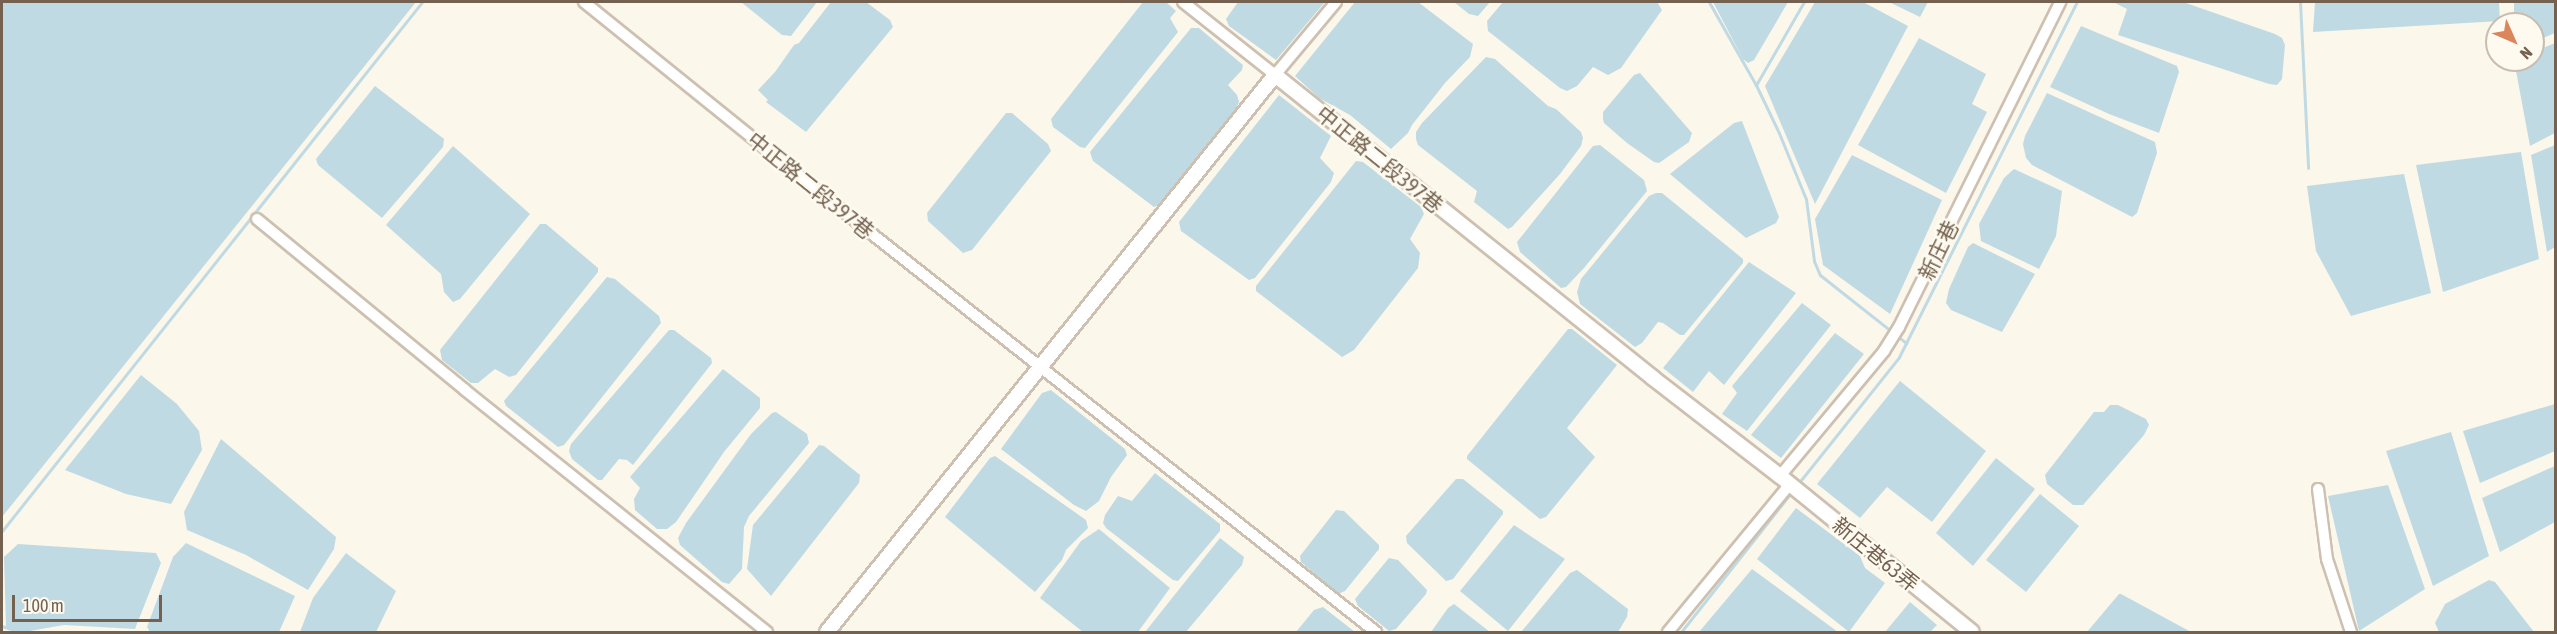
<!DOCTYPE html>
<meta charset="utf-8">
<style>
body{margin:0}
#map{position:relative;width:2557px;height:634px;overflow:hidden;background:#fbf7ea;font-family:"Asap Condensed","Noto Sans TC",sans-serif}
div>[style]{position:absolute}
.water>*{inset:0;background:#c0dae4}
.stream>*{height:3px;margin:-1.5px;padding:0 1.5px;transform-origin:1.5px;border-radius:1.5px;background:#c0dae4}
.roads{filter:drop-shadow(2px 0 #cdc0b1) drop-shadow(-2px 0 #cdc0b1) drop-shadow(0 2px #cdc0b1) drop-shadow(0 -2px #cdc0b1)}
.street>*{height:10px;margin:-5px;padding:0 5px;transform-origin:5px;border-radius:5px;background:#fff}
.secondary>*{height:14px;margin:-7px;padding:0 7px;transform-origin:7px;border-radius:7px;background:#fff}
span{translate:-50% -50%;white-space:nowrap;text-align:center;line-height:1.15;-webkit-text-stroke:5px #fefaf0;paint-order:stroke}
.street-label{font-size:21px;color:#74614f}
.frame{position:absolute;inset:0;border:3px solid #74614f;pointer-events:none}
.north{position:absolute;left:2485px;top:12px;width:60px;height:60px;box-sizing:border-box;background:#fefaf0;border:2px solid #c7bdb0;border-radius:50%;rotate:135deg;font-size:16px;font-weight:700;line-height:24px;text-align:center;color:#74614f}
.north::after{content:'';display:block;margin:auto;width:21px;height:27px;background:#db865a;clip-path:polygon(50% 0,100% 100%,50% 72%,0 100%)}
.scale{position:absolute;left:12px;top:595px;width:150px;height:27px;box-sizing:border-box;border:3px solid #74614f;border-top:0;padding-left:8px;font-size:18px;line-height:21px;white-space:nowrap;color:#74614f;-webkit-text-stroke:4px #fefaf0;paint-order:stroke}
</style>
<div id="map">
<div class="water">
<i style="clip-path:polygon(2px 2px,416px 2px,2px 517px)"></i>
<i style="clip-path:polygon(741px 2px,817px 2px,791px 36px,782px 35px)"></i>
<i style="clip-path:polygon(831px 2px,866px 2px,890px 20px,893px 27px,806px 132px,766px 102px,768px 100px,758px 90px,775px 72px,794px 45px,799px 43px)"></i>
<i style="clip-path:polygon(1143px 2px,1166px 2px,1176px 11px,1170px 18px,1178px 32px,1085px 148px,1080px 147px,1053px 127px,1051px 119px)"></i>
<i style="clip-path:polygon(1238px 2px,1325px 2px,1276px 60px,1229px 26px,1226px 19px)"></i>
<i style="clip-path:polygon(1355px 2px,1418px 2px,1473px 44px,1470px 57px,1445px 83px,1412px 125px,1408px 133px,1391px 149px,1350px 115px,1319px 98px,1295px 76px)"></i>
<i style="clip-path:polygon(1454px 2px,1490px 2px,1478px 16px,1469px 14px)"></i>
<i style="clip-path:polygon(1503px 2px,1657px 2px,1662px 10px,1621px 68px,1608px 75px,1593px 67px,1577px 86px,1567px 91px,1560px 88px,1488px 31px,1487px 21px)"></i>
<i style="clip-path:polygon(1713px 2px,1788px 2px,1754px 60px,1748px 63px,1743px 59px)"></i>
<i style="clip-path:polygon(1815px 2px,1863px 2px,1908px 26px,1815px 204px,1765px 86px)"></i>
<i style="clip-path:polygon(1889px 2px,1928px 2px,1920px 17px)"></i>
<i style="clip-path:polygon(2113px 2px,2183px 2px,2275px 34px,2282px 38px,2285px 45px,2282px 79px,2277px 85px,2269px 84px,2118px 35px,2127px 9px)"></i>
<i style="clip-path:polygon(2315px 2px,2499px 2px,2500px 21px,2313px 32px)"></i>
<i style="clip-path:polygon(2514px 2px,2555px 2px,2555px 33px,2533px 42px,2533px 24px,2514px 24px)"></i>
<i style="clip-path:polygon(2081px 26px,2177px 66px,2179px 72px,2159px 133px,2109px 114px,2050px 87px)"></i>
<i style="clip-path:polygon(1191px 28px,1199px 28px,1243px 65px,1242px 70px,1228px 85px,1237px 95px,1239px 102px,1235px 111px,1161px 204px,1154px 207px,1093px 161px,1090px 152px)"></i>
<i style="clip-path:polygon(1919px 38px,1986px 74px,1972px 104px,1987px 112px,1946px 193px,1858px 145px)"></i>
<i style="clip-path:polygon(2555px 43px,2555px 133px,2530px 146px,2514px 60px,2533px 60px,2533px 52px)"></i>
<i style="clip-path:polygon(1486px 57px,1495px 59px,1548px 106px,1556px 109px,1581px 132px,1583px 138px,1581px 146px,1560px 174px,1512px 227px,1508px 229px,1474px 202px,1477px 191px,1418px 145px,1416px 139px,1416px 132px,1422px 123px)"></i>
<i style="clip-path:polygon(1640px 73px,1692px 133px,1689px 142px,1659px 163px,1654px 162px,1627px 143px,1604px 123px,1603px 119px,1603px 112px,1634px 75px)"></i>
<i style="clip-path:polygon(375px 86px,444px 139px,443px 147px,382px 218px,318px 165px,316px 159px)"></i>
<i style="clip-path:polygon(2047px 93px,2155px 142px,2157px 153px,2137px 213px,2132px 217px,2032px 165px,2026px 158px,2023px 144px,2025px 136px)"></i>
<i style="clip-path:polygon(1279px 95px,1331px 136px,1320px 158px,1334px 173px,1331px 182px,1255px 278px,1249px 280px,1181px 231px,1179px 222px)"></i>
<i style="clip-path:polygon(1006px 113px,1012px 113px,1048px 144px,1051px 151px,972px 250px,963px 253px,928px 221px,927px 213px)"></i>
<i style="clip-path:polygon(1742px 121px,1779px 217px,1776px 223px,1746px 238px,1670px 174px,1734px 123px)"></i>
<i style="clip-path:polygon(1600px 145px,1644px 180px,1647px 191px,1584px 268px,1566px 287px,1561px 288px,1520px 252px,1517px 242px,1593px 146px)"></i>
<i style="clip-path:polygon(2555px 145px,2555px 247px,2547px 252px,2531px 155px)"></i>
<i style="clip-path:polygon(453px 146px,530px 214px,460px 299px,453px 302px,444px 292px,441px 274px,386px 225px)"></i>
<i style="clip-path:polygon(2521px 152px,2539px 259px,2443px 292px,2416px 165px)"></i>
<i style="clip-path:polygon(1852px 155px,1942px 200px,1890px 314px,1823px 265px,1815px 219px)"></i>
<i style="clip-path:polygon(1356px 161px,1363px 162px,1421px 207px,1424px 214px,1410px 239px,1420px 253px,1418px 268px,1354px 350px,1342px 357px,1256px 291px,1256px 286px)"></i>
<i style="clip-path:polygon(2014px 169px,2062px 191px,2056px 236px,2039px 269px,1981px 241px,1979px 224px,2004px 178px)"></i>
<i style="clip-path:polygon(2404px 174px,2431px 293px,2351px 316px,2316px 251px,2307px 186px)"></i>
<i style="clip-path:polygon(1656px 193px,1662px 193px,1743px 259px,1743px 263px,1684px 335px,1680px 335px,1663px 323px,1658px 322px,1642px 343px,1635px 347px,1580px 304px,1577px 292px,1581px 279px,1649px 196px)"></i>
<i style="clip-path:polygon(540px 224px,546px 224px,598px 268px,598px 272px,516px 375px,509px 377px,495px 369px,478px 383px,471px 383px,442px 360px,440px 350px)"></i>
<i style="clip-path:polygon(1973px 243px,2035px 274px,2002px 332px,1951px 310px,1946px 303px,1949px 289px,1968px 247px)"></i>
<i style="clip-path:polygon(1749px 262px,1796px 293px,1724px 385px,1709px 371px,1693px 392px,1663px 368px)"></i>
<i style="clip-path:polygon(607px 277px,615px 279px,659px 316px,661px 323px,564px 445px,558px 447px,506px 406px,504px 401px)"></i>
<i style="clip-path:polygon(1802px 303px,1831px 325px,1747px 431px,1722px 414px,1737px 393px,1732px 386px)"></i>
<i style="clip-path:polygon(1568px 329px,1572px 329px,1617px 365px,1567px 428px,1595px 457px,1546px 517px,1540px 519px,1467px 459px,1467px 456px)"></i>
<i style="clip-path:polygon(669px 330px,674px 330px,711px 358px,712px 363px,633px 465px,627px 460px,619px 459px,602px 480px,598px 480px,572px 459px,569px 451px,571px 444px)"></i>
<i style="clip-path:polygon(1835px 333px,1864px 354px,1781px 458px,1751px 435px)"></i>
<i style="clip-path:polygon(723px 369px,760px 398px,760px 408px,724px 452px,676px 522px,667px 529px,657px 529px,635px 510px,634px 499px,640px 488px,630px 477px)"></i>
<i style="clip-path:polygon(141px 375px,177px 404px,199px 431px,202px 450px,171px 504px,126px 494px,65px 470px)"></i>
<i style="clip-path:polygon(1900px 381px,1986px 451px,1932px 522px,1887px 487px,1860px 518px,1817px 484px)"></i>
<i style="clip-path:polygon(1051px 390px,1125px 449px,1127px 455px,1111px 477px,1099px 501px,1086px 511px,1074px 505px,1001px 449px,1042px 393px)"></i>
<i style="clip-path:polygon(2555px 404px,2555px 451px,2480px 483px,2463px 431px)"></i>
<i style="clip-path:polygon(2110px 405px,2118px 405px,2146px 419px,2149px 425px,2144px 435px,2083px 505px,2073px 505px,2047px 484px,2045px 475px,2094px 412px,2104px 412px)"></i>
<i style="clip-path:polygon(776px 412px,807px 434px,809px 443px,749px 516px,744px 527px,742px 569px,729px 584px,722px 582px,680px 545px,678px 538px,686px 523px,751px 434px,772px 413px)"></i>
<i style="clip-path:polygon(2451px 432px,2489px 556px,2433px 586px,2386px 451px)"></i>
<i style="clip-path:polygon(221px 439px,336px 537px,334px 549px,308px 590px,246px 555px,187px 530px,184px 512px)"></i>
<i style="clip-path:polygon(819px 445px,824px 446px,860px 475px,859px 483px,771px 596px,747px 569px,753px 525px)"></i>
<i style="clip-path:polygon(995px 456px,1086px 520px,1088px 528px,1066px 550px,1062px 560px,1035px 592px,945px 517px,990px 458px)"></i>
<i style="clip-path:polygon(1996px 458px,2035px 489px,1973px 566px,1936px 533px)"></i>
<i style="clip-path:polygon(2555px 466px,2555px 522px,2500px 552px,2482px 498px)"></i>
<i style="clip-path:polygon(1155px 473px,1220px 524px,1220px 531px,1178px 581px,1173px 580px,1106px 528px,1103px 523px,1105px 515px,1118px 496px,1132px 501px)"></i>
<i style="clip-path:polygon(1456px 479px,1463px 479px,1503px 511px,1503px 514px,1453px 579px,1446px 581px,1407px 543px,1406px 536px)"></i>
<i style="clip-path:polygon(2388px 485px,2425px 589px,2359px 631px,2328px 496px)"></i>
<i style="clip-path:polygon(2040px 494px,2079px 526px,2026px 592px,1986px 560px)"></i>
<i style="clip-path:polygon(1796px 508px,1860px 556px,1865px 568px,1885px 583px,1849px 632px,1757px 559px)"></i>
<i style="clip-path:polygon(1336px 510px,1344px 511px,1379px 545px,1379px 549px,1345px 591px,1338px 594px,1301px 562px,1300px 556px)"></i>
<i style="clip-path:polygon(1514px 525px,1565px 559px,1508px 631px,1460px 591px)"></i>
<i style="clip-path:polygon(1099px 529px,1170px 588px,1138px 632px,1083px 632px,1040px 598px,1081px 541px)"></i>
<i style="clip-path:polygon(1220px 538px,1244px 557px,1242px 565px,1186px 632px,1145px 632px)"></i>
<i style="clip-path:polygon(186px 543px,295px 596px,279px 632px,150px 632px,147px 627px,173px 557px)"></i>
<i style="clip-path:polygon(18px 544px,156px 553px,161px 563px,135px 629px,64px 625px,24px 632px,6px 627px,4px 557px)"></i>
<i style="clip-path:polygon(346px 553px,396px 591px,376px 632px,300px 632px,313px 598px)"></i>
<i style="clip-path:polygon(1389px 558px,1398px 560px,1427px 590px,1426px 594px,1396px 629px,1389px 631px,1358px 606px,1355px 599px)"></i>
<i style="clip-path:polygon(1752px 569px,1838px 632px,1699px 632px)"></i>
<i style="clip-path:polygon(1577px 570px,1628px 609px,1627px 617px,1618px 632px,1521px 632px,1570px 573px)"></i>
<i style="clip-path:polygon(2489px 580px,2495px 582px,2534px 632px,2439px 632px,2435px 623px,2445px 604px)"></i>
<i style="clip-path:polygon(2119px 594px,2121px 594px,2191px 632px,2087px 632px)"></i>
<i style="clip-path:polygon(1910px 602px,1937px 625px,1930px 632px,1885px 632px)"></i>
<i style="clip-path:polygon(1454px 604px,1490px 632px,1431px 632px,1448px 608px)"></i>
<i style="clip-path:polygon(1323px 607px,1355px 632px,1296px 632px,1314px 610px)"></i>
</div>
<div class="stream">
<i style="left:1709px;top:2px;width:95px;rotate:60.5deg"></i>
<i style="left:1756px;top:85px;width:53px;rotate:64.4deg"></i>
<i style="left:1779px;top:133px;width:71px;rotate:67.8deg"></i>
<i style="left:1806px;top:199px;width:63px;rotate:82.6deg"></i>
<i style="left:1814px;top:261px;width:15px;rotate:67deg"></i>
<i style="left:1820px;top:275px;width:110px;rotate:38.3deg"></i>
<i style="left:2300px;top:2px;width:166px;rotate:87.2deg"></i>
<i style="left:1756px;top:85px;width:96px;rotate:-60deg"></i>
<i style="left:1797px;top:485px;width:164px;rotate:-51.4deg"></i>
<i style="left:1899px;top:357px;width:397px;rotate:-63.4deg"></i>
<i style="left:2px;top:531px;width:675px;rotate:-51.55deg"></i>
<i style="left:2px;top:626px;width:20px;rotate:18deg"></i>
<i style="left:1681px;top:632px;width:181px;rotate:-51.7deg"></i>
</div>
<div class="roads">
<div class="street">
<i style="left:584px;top:2px;width:315px;rotate:38.9deg"></i>
<i style="left:829px;top:200px;width:697px;rotate:38.3deg"></i>
<i style="left:1183px;top:2px;width:117px;rotate:38.4deg"></i>
<i style="left:1275px;top:75px;width:95px;rotate:-50.1deg"></i>
<i style="left:257px;top:219px;width:269px;rotate:39.4deg"></i>
<i style="left:465px;top:390px;width:387px;rotate:38.7deg"></i>
<i style="left:1780px;top:476px;width:163px;rotate:-50.2deg"></i>
<i style="left:1884px;top:351px;width:28px;rotate:-58deg"></i>
<i style="left:1899px;top:327px;width:363px;rotate:-63.6deg"></i>
<i style="left:2318px;top:489px;width:71px;rotate:82.7deg"></i>
<i style="left:2327px;top:559px;width:77px;rotate:71.8deg"></i>
<i style="left:1668px;top:632px;width:192px;rotate:-50.5deg"></i>
</div>
<div class="secondary">
<i style="left:827px;top:632px;width:715px;rotate:-51.19deg"></i>
<i style="left:1275px;top:75px;width:484px;rotate:38.7deg"></i>
<i style="left:1653px;top:378px;width:160px;rotate:37.7deg"></i>
<i style="left:1780px;top:476px;width:247px;rotate:39.1deg"></i>
</div>
</div>
<div class="street-label">
<span style="left:1380px;top:159px;rotate:39deg">中正路二段397巷</span>
<span style="left:811px;top:185px;rotate:39deg">中正路二段397巷</span>
<span style="left:1938px;top:250px;rotate:-64deg">新庄巷</span>
<span style="left:1876px;top:554px;rotate:39deg">新庄巷63弄</span>
</div>
<div class="frame"></div>
<div class="north">N</div>
<div class="scale">100 m</div>
</div>
